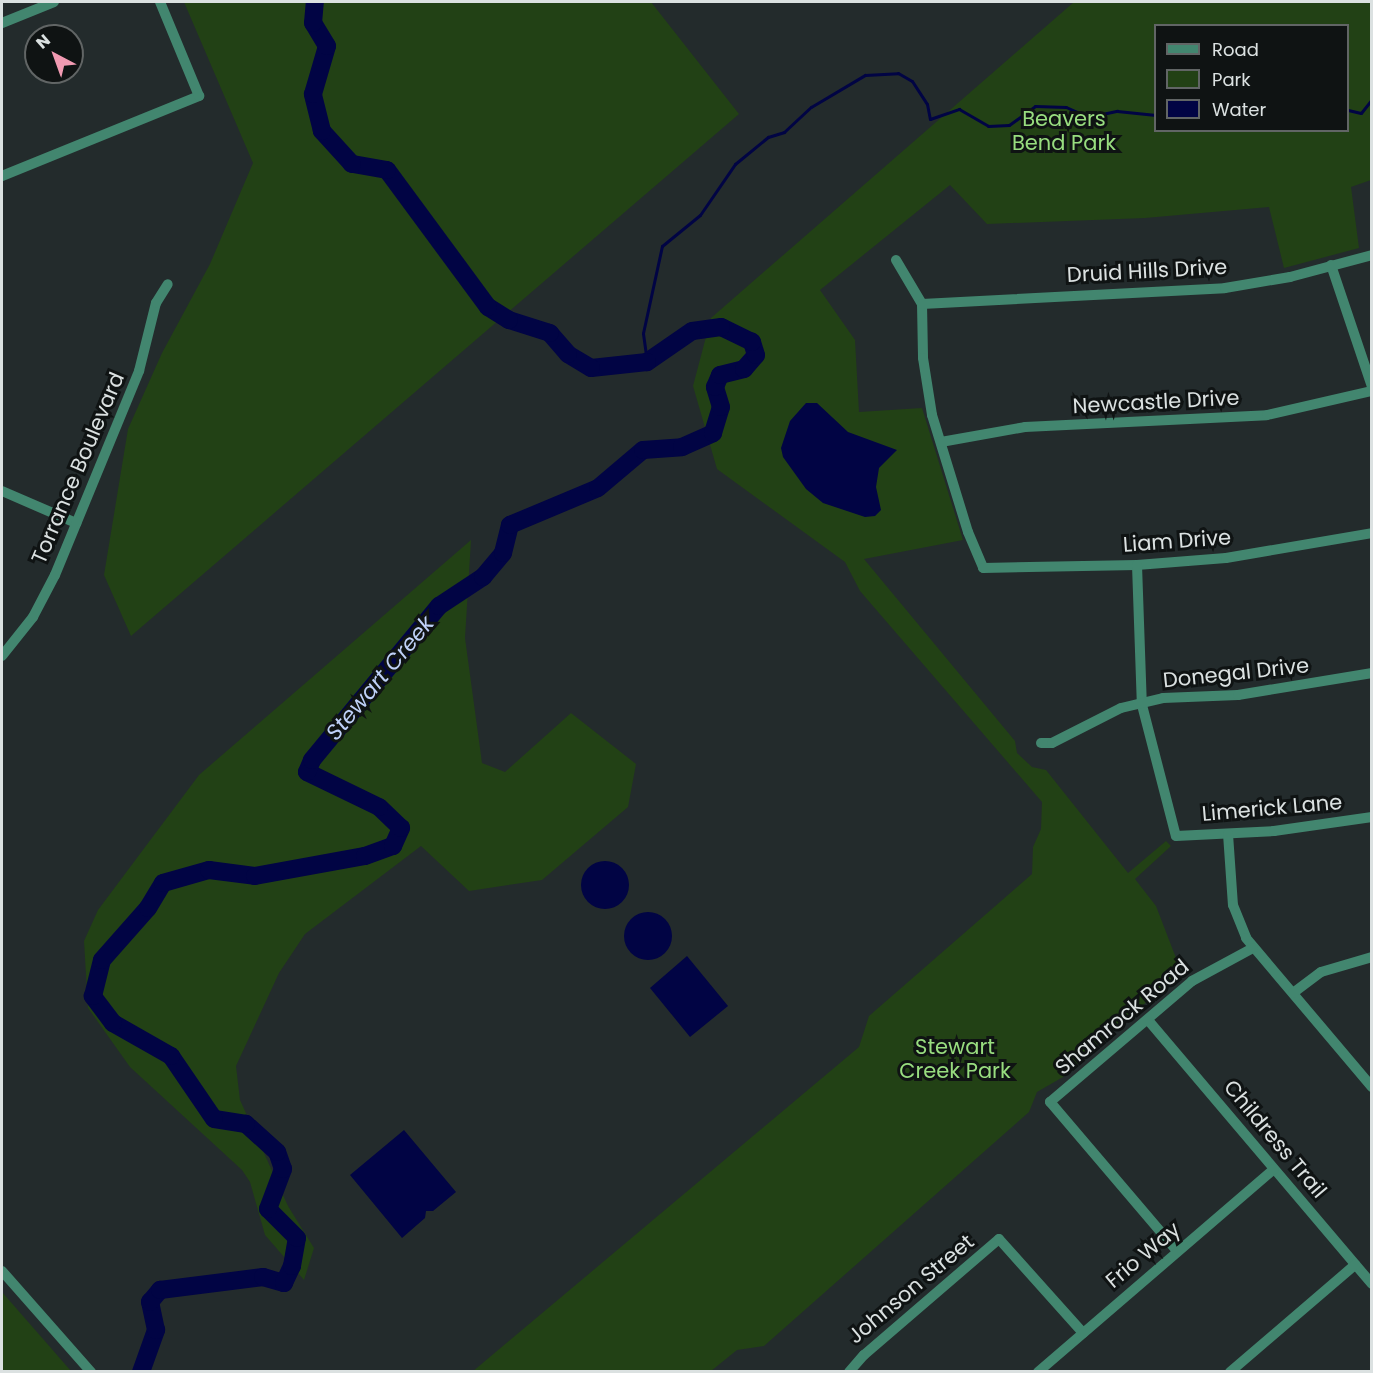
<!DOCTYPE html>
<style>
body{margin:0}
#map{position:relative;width:1373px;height:1373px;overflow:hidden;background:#232b2c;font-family:Poppins,sans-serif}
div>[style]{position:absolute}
.green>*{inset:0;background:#224115}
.water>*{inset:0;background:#010444}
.round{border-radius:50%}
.stream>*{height:3px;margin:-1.5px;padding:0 1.5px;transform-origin:1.5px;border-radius:1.5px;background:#010444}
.river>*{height:18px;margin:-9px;padding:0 9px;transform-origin:9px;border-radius:9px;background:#010444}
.minor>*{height:10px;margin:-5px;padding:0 5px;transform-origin:5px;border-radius:5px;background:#42866f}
span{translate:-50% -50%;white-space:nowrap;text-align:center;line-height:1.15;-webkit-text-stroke:6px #0f1313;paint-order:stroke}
.park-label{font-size:21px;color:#98dd7f}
.street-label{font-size:21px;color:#dbe1e1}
.water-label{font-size:22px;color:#bfd1f8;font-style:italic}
.frame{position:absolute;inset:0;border:3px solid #dbe1e1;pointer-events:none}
.legend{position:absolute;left:1154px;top:24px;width:195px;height:108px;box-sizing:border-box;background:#0f1313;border:2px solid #616565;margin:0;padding:8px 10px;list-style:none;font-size:18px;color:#dbe1e1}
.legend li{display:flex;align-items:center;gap:12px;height:30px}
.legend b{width:30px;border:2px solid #616565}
.north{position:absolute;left:24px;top:24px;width:60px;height:60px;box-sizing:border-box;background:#0f1313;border:2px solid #616565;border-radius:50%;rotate:319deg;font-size:16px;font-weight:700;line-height:24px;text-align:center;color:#dbe1e1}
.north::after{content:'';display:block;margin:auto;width:21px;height:27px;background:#f19ab2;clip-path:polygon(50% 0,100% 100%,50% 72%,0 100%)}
</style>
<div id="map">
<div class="green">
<i style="clip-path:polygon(184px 2px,651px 2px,739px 114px,131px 636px,104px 575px,128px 429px,162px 353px,210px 264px,253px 163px)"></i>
<i style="clip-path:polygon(evenodd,1074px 2px,1371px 2px,1371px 180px,1351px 187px,1359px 248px,1284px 268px,1269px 207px,1145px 218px,987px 224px,950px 185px,820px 290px,855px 340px,859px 412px,922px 408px,963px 540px,864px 559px,1015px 741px,1017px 753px,1032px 767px,1046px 770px,1128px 873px,1166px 841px,1171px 846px,1135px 879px,1156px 906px,1181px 971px,1063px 1077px,1037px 1092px,1029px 1112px,764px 1346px,737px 1350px,711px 1371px,472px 1372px,859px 1047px,869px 1016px,1032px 874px,1033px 847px,1041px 829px,1042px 802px,860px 591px,845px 562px,717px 469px,693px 386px,711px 318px,1074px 2px,1156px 26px,1348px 26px,1348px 130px,1156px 130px,1156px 26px)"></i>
<i style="clip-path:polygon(471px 540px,465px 638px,482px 763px,505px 772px,571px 713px,636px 764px,628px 807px,542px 880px,469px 891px,421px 846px,305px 934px,279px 973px,236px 1066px,240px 1100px,288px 1206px,314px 1248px,304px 1280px,265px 1235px,250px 1182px,242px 1170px,130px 1067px,88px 1008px,84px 941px,98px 910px,199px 775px)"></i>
<i style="clip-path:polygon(2px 1292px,71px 1371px,2px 1371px)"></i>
</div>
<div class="water">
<i style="clip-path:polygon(806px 403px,817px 403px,848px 432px,897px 450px,879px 468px,876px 487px,881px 510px,875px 516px,865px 517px,823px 503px,806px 489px,783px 457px,781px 448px,790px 421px)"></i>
<i class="round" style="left:581px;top:861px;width:48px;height:48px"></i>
<i class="round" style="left:624px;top:912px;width:48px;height:48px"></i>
<i style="clip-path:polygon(687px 956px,728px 1006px,690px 1037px,650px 988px)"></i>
<i style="clip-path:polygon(404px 1130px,456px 1192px,433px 1211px,426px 1211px,425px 1218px,402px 1238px,350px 1175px)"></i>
</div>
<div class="stream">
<i style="left:1348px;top:110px;width:13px;rotate:13deg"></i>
<i style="left:1361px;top:113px;width:18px;rotate:-52deg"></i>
<i style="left:647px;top:362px;width:29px;rotate:-98deg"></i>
<i style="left:643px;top:333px;width:89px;rotate:-77.7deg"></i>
<i style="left:662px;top:246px;width:49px;rotate:-39.2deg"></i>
<i style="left:700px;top:215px;width:62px;rotate:-55.5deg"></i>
<i style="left:735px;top:164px;width:43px;rotate:-39.3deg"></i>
<i style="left:768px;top:137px;width:17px;rotate:-17deg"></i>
<i style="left:784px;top:132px;width:37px;rotate:-43deg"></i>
<i style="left:811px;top:107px;width:63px;rotate:-30.7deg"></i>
<i style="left:865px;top:75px;width:33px;rotate:-3deg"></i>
<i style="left:898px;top:73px;width:16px;rotate:30deg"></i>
<i style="left:912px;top:81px;width:27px;rotate:57deg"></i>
<i style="left:927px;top:104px;width:15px;rotate:79deg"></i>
<i style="left:930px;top:119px;width:31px;rotate:-19deg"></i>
<i style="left:959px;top:109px;width:34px;rotate:30deg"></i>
<i style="left:988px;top:126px;width:21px;rotate:-3deg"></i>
<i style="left:1009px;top:125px;width:32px;rotate:-36deg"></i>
<i style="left:1035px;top:106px;width:31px;rotate:2deg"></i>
<i style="left:1066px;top:107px;width:24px;rotate:24deg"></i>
<i style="left:1088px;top:117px;width:30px;rotate:-12deg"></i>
<i style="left:1117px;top:111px;width:39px;rotate:6deg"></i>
</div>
<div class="river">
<i style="left:141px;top:1372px;width:45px;rotate:-70.3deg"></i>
<i style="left:156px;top:1330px;width:29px;rotate:-102deg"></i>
<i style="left:150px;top:1302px;width:16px;rotate:-50deg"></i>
<i style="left:160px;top:1290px;width:104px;rotate:-7.2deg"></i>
<i style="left:263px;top:1277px;width:22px;rotate:16deg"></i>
<i style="left:284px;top:1283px;width:19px;rotate:-65deg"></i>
<i style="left:292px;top:1266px;width:28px;rotate:-80deg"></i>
<i style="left:297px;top:1238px;width:41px;rotate:-135deg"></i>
<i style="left:268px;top:1209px;width:43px;rotate:-69.4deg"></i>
<i style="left:283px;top:1169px;width:18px;rotate:-109deg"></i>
<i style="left:277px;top:1152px;width:42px;rotate:-137.9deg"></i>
<i style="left:246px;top:1124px;width:32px;rotate:-171deg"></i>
<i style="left:214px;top:1119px;width:76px;rotate:-124.3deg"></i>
<i style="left:171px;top:1056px;width:67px;rotate:-150.4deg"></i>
<i style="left:113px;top:1023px;width:34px;rotate:-127deg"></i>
<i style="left:93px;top:996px;width:37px;rotate:-76deg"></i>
<i style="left:102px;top:960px;width:69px;rotate:-48.5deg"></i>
<i style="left:148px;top:908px;width:29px;rotate:-59deg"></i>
<i style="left:163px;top:883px;width:48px;rotate:-15.8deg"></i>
<i style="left:209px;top:870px;width:46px;rotate:7.4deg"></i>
<i style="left:255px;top:876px;width:112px;rotate:-10.3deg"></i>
<i style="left:365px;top:856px;width:30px;rotate:-20deg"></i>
<i style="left:393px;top:846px;width:20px;rotate:-66deg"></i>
<i style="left:401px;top:828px;width:30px;rotate:-136deg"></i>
<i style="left:379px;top:807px;width:80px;rotate:-154.1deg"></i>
<i style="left:307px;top:772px;width:13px;rotate:-67deg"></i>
<i style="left:312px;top:760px;width:200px;rotate:-50.5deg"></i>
<i style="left:439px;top:606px;width:53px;rotate:-33.4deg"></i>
<i style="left:483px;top:577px;width:31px;rotate:-50deg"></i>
<i style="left:503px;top:553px;width:29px;rotate:-76deg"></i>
<i style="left:510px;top:525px;width:95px;rotate:-22.8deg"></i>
<i style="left:598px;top:488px;width:59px;rotate:-40.2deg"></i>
<i style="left:643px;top:450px;width:39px;rotate:-4deg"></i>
<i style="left:682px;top:447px;width:34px;rotate:-24deg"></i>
<i style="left:713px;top:433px;width:27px;rotate:-73deg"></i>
<i style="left:721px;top:407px;width:21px;rotate:-107deg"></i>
<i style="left:715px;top:387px;width:13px;rotate:-67deg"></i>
<i style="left:720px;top:375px;width:25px;rotate:-14deg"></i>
<i style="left:744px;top:369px;width:18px;rotate:-49deg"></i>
<i style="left:756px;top:355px;width:14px;rotate:-107deg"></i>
<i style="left:752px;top:342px;width:34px;rotate:-154deg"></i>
<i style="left:721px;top:327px;width:29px;rotate:172deg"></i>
<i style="left:692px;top:331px;width:55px;rotate:145.4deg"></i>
<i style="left:647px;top:362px;width:56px;rotate:173.9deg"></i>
<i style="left:591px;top:368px;width:27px;rotate:-149deg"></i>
<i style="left:568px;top:354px;width:28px;rotate:-131deg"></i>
<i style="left:550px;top:333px;width:43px;rotate:-162.4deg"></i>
<i style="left:509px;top:320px;width:25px;rotate:-148deg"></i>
<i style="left:488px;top:307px;width:170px;rotate:-126.4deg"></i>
<i style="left:387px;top:170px;width:36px;rotate:-170deg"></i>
<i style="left:352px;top:164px;width:45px;rotate:-132.3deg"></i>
<i style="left:322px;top:131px;width:38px;rotate:-104deg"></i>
<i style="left:313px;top:94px;width:50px;rotate:-73.7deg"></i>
<i style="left:327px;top:46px;width:27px;rotate:-121deg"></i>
<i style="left:313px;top:23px;width:21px;rotate:-85deg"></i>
</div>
<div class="minor">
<i style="left:2px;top:23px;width:56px;rotate:-22deg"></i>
<i style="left:2px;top:176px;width:213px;rotate:-22.1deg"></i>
<i style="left:199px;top:96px;width:102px;rotate:-112.5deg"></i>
<i style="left:896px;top:260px;width:51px;rotate:59.4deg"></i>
<i style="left:922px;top:304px;width:54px;rotate:88.9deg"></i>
<i style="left:923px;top:358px;width:58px;rotate:81deg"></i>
<i style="left:932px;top:415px;width:122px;rotate:72.9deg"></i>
<i style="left:968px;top:532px;width:39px;rotate:67deg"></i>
<i style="left:983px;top:568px;width:154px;rotate:-1.1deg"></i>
<i style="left:1137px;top:565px;width:89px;rotate:-4.5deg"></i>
<i style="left:1226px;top:558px;width:148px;rotate:-9.7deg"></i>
<i style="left:1331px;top:265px;width:129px;rotate:71.4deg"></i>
<i style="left:922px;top:304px;width:303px;rotate:-3deg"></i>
<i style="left:1225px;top:288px;width:66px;rotate:-9.6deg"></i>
<i style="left:1290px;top:277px;width:85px;rotate:-15deg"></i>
<i style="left:941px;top:442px;width:85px;rotate:-10.1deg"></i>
<i style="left:1025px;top:427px;width:242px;rotate:-2.8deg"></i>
<i style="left:1267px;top:415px;width:108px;rotate:-12.9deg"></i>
<i style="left:2px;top:491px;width:81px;rotate:23.4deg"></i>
<i style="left:1137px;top:565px;width:140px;rotate:88deg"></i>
<i style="left:1142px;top:705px;width:135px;rotate:75.5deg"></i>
<i style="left:1176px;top:836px;width:98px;rotate:-2.9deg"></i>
<i style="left:1274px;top:831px;width:99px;rotate:-8.1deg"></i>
<i style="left:2px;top:656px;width:50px;rotate:-51.5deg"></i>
<i style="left:33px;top:617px;width:47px;rotate:-62.4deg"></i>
<i style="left:55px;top:575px;width:221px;rotate:-67.6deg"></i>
<i style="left:139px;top:371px;width:70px;rotate:-76deg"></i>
<i style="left:156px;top:303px;width:22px;rotate:-58deg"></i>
<i style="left:1041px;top:743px;width:11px"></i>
<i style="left:1052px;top:743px;width:77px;rotate:-26.9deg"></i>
<i style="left:1121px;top:708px;width:43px;rotate:-13.4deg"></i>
<i style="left:1163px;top:698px;width:75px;rotate:-2.3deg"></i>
<i style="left:1238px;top:695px;width:136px;rotate:-9.3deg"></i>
<i style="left:1228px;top:834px;width:71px;rotate:86deg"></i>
<i style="left:1233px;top:905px;width:35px;rotate:68deg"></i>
<i style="left:1246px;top:938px;width:195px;rotate:49.8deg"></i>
<i style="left:1293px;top:993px;width:35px;rotate:-37deg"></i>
<i style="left:1321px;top:972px;width:53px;rotate:-16.4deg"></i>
<i style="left:1148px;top:1020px;width:346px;rotate:49.7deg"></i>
<i style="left:1177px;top:1251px;width:196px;rotate:-130.4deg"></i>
<i style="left:1050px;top:1102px;width:187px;rotate:-40.4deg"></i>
<i style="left:1192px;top:981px;width:69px;rotate:-28.4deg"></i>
<i style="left:2px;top:1271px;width:135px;rotate:48.6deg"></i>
<i style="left:849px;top:1372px;width:23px;rotate:-49deg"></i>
<i style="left:864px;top:1355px;width:178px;rotate:-40.7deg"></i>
<i style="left:999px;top:1239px;width:126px;rotate:48.2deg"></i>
<i style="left:1038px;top:1372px;width:311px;rotate:-40.7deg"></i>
<i style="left:1230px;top:1372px;width:165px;rotate:-40.6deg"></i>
</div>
<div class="park-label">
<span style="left:1064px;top:131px">Beavers<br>Bend Park</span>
<span style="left:955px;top:1059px">Stewart<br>Creek Park</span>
</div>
<div class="street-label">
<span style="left:1147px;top:271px;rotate:-3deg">Druid Hills Drive</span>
<span style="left:1156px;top:402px;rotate:-3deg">Newcastle Drive</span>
<span style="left:78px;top:468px;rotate:-67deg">Torrance Boulevard</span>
<span style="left:1177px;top:541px;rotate:-4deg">Liam Drive</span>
<span style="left:1236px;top:673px;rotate:-6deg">Donegal Drive</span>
<span style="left:1272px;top:808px;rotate:-5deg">Limerick Lane</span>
<span style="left:1122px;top:1017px;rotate:-40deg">Shamrock Road</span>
<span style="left:1275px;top:1139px;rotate:50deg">Childress Trail</span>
<span style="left:1143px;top:1255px;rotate:-40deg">Frio Way</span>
<span style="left:911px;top:1289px;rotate:-40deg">Johnson Street</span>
</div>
<div class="water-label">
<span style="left:380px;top:678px;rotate:-50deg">Stewart Creek</span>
</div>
<div class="frame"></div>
<ul class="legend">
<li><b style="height:8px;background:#42866f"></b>Road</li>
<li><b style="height:16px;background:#224115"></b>Park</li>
<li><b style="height:16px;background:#010444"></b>Water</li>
</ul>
<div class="north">N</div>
</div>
